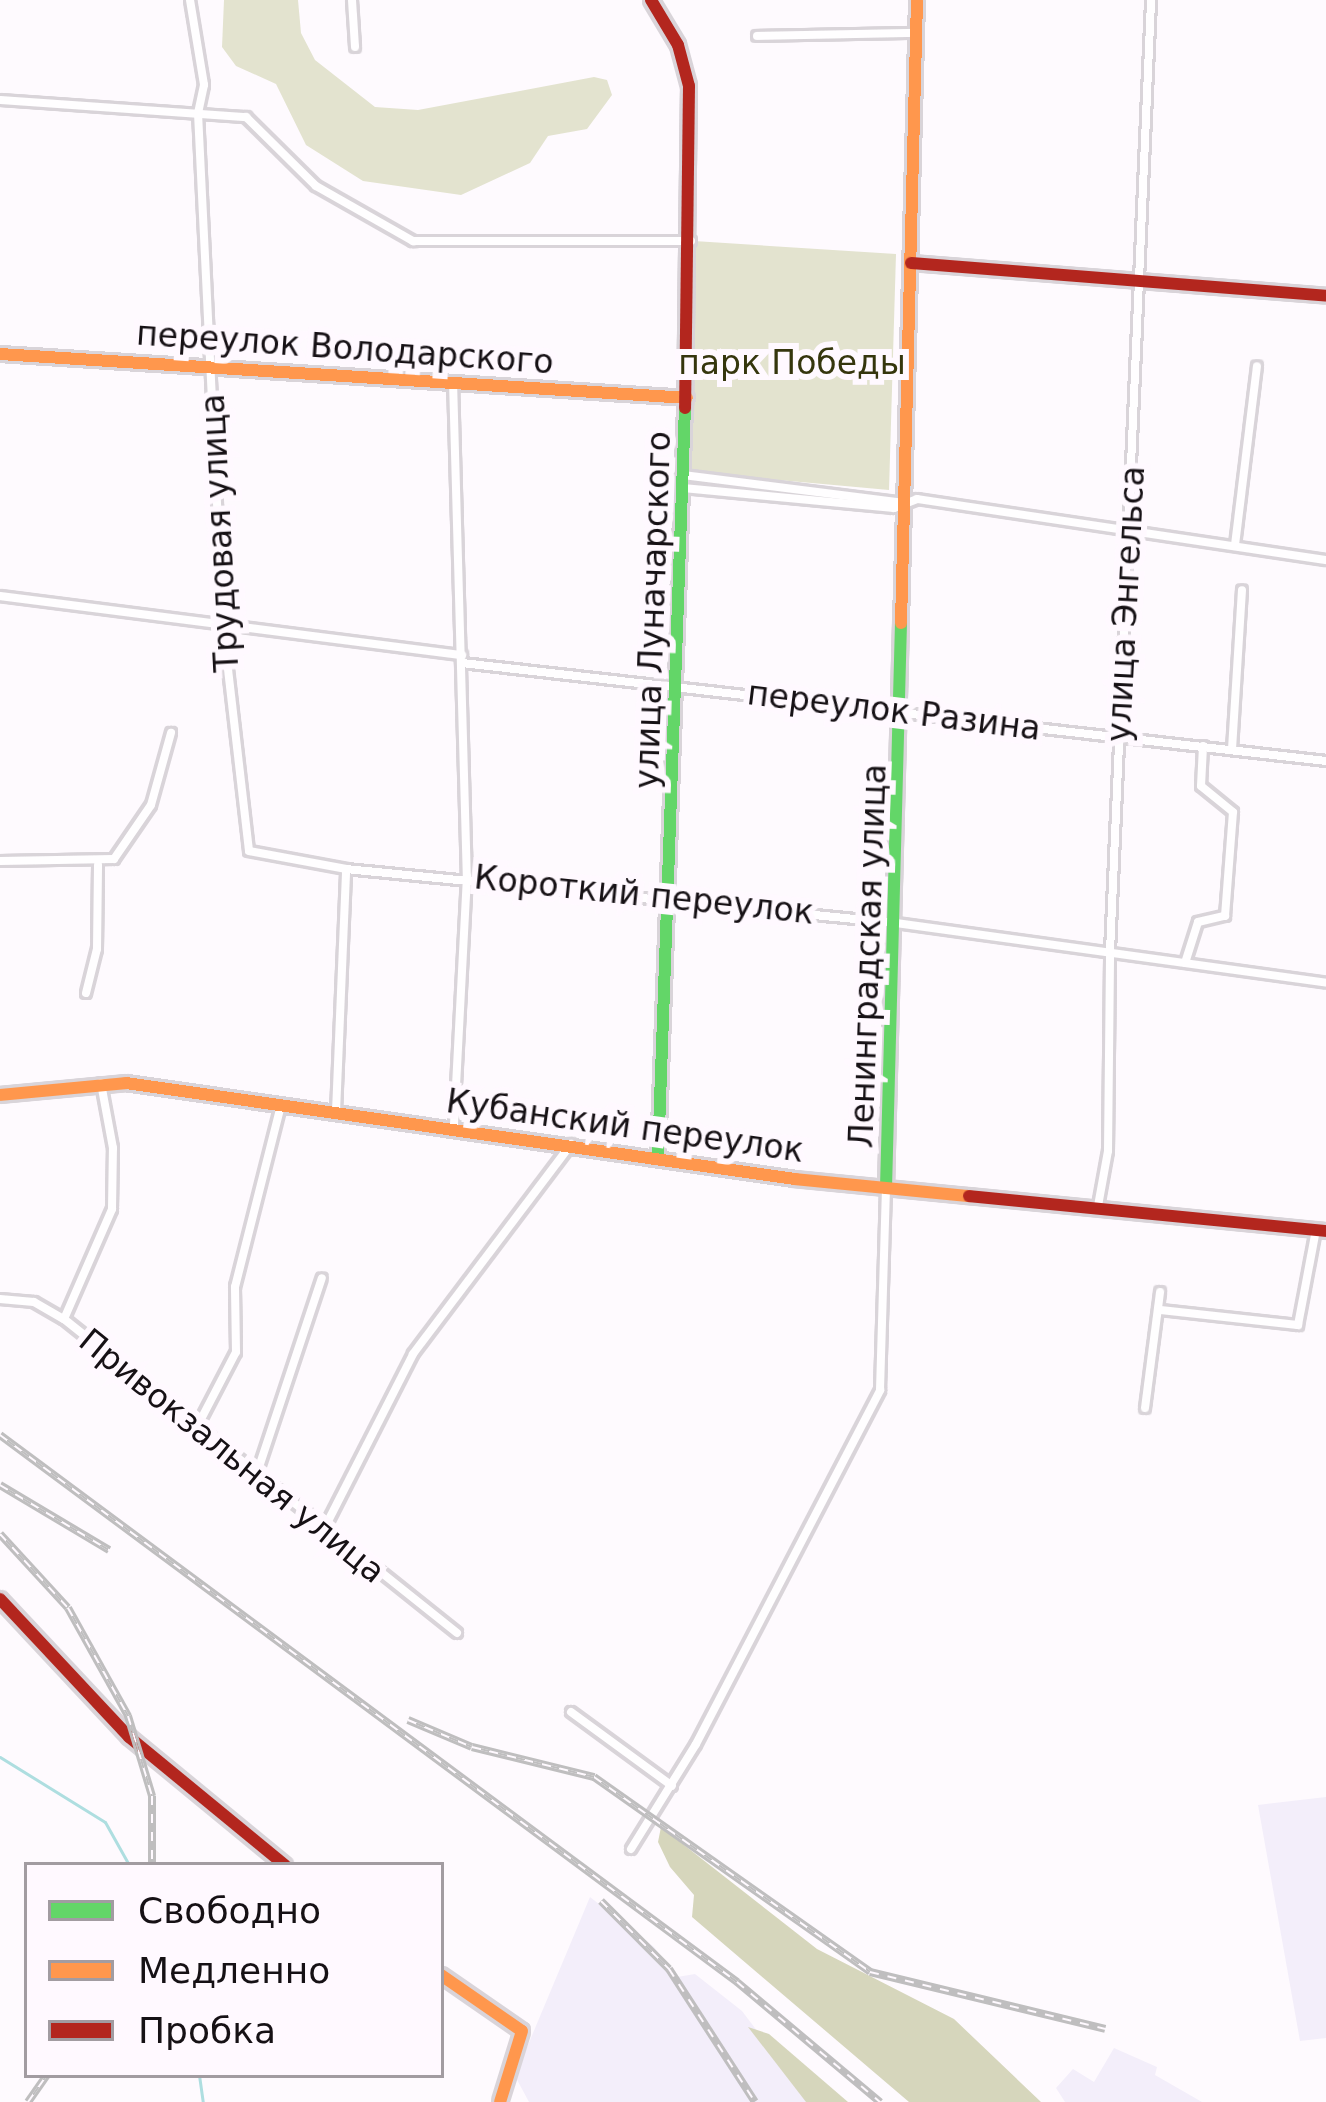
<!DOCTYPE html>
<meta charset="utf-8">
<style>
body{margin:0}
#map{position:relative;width:1326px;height:2102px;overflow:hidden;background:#fefafe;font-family:"DejaVu Sans",sans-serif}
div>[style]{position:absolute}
.industrial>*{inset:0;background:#f3eefa}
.green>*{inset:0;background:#e3e3cf}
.forest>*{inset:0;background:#d6d6bc}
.stream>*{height:3px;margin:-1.5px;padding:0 1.5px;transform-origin:1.5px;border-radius:1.5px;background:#aedee0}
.roads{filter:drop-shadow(3px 0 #d9d4d9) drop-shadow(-3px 0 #d9d4d9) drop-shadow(0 3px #d9d4d9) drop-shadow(0 -3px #d9d4d9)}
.street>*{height:8px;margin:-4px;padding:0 4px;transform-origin:4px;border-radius:4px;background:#fffeff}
.fast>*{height:12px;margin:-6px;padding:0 6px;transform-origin:6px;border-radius:6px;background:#63d668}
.slow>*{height:12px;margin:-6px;padding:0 6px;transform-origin:6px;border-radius:6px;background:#ff974d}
.jam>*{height:12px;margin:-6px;padding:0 6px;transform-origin:6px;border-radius:6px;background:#b3261e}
.rail>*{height:8px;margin-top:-4px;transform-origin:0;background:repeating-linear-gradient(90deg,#fff9ff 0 9px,#bfbebf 0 18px);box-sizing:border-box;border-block:3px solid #bfbebf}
span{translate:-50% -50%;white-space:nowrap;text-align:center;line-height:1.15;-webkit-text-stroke:12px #fff9ff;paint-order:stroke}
.street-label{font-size:33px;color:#161115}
.park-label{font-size:33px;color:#35360d}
.legend{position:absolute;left:24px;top:1862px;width:420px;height:216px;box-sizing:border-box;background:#fff9ff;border:3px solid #a29ca1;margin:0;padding:15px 21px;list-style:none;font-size:36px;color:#161115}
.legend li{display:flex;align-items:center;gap:24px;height:60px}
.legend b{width:60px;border:3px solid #a29ca1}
</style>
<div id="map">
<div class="industrial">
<i style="clip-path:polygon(1326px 1797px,1326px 2038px,1300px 2041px,1258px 1805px)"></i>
<i style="clip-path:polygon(590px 1897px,654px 1947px,677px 1977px,695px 1974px,742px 2011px,811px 2102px,529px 2102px,515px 2076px)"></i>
<i style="clip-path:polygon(1114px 2048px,1157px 2067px,1155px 2075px,1202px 2102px,1065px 2102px,1056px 2088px,1073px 2069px,1094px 2082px)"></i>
</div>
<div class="green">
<i style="clip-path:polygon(224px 0,298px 0,301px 33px,315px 60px,375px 107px,418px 110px,594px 77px,607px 80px,612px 95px,587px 129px,548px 136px,530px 163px,461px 195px,363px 181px,306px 145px,276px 84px,236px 66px,222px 47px)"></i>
<i style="clip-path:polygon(694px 241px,896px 254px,889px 490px,689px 472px)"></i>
</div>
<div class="forest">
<i style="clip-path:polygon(661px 1827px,817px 1949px,954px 2019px,1041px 2102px,909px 2102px,692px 1917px,694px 1895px,670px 1867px,658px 1842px)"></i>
<i style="clip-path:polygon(748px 2027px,769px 2034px,848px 2102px,806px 2102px)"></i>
</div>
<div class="stream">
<i style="left:0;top:1757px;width:123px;rotate:31.8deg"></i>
<i style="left:105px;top:1822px;width:49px;rotate:60.8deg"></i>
<i style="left:199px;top:2075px;width:27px;rotate:82deg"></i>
</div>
<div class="roads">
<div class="street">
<i style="left:190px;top:0;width:86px;rotate:80.6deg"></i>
<i style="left:204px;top:85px;width:29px;rotate:102deg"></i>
<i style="left:198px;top:113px;width:514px;rotate:87.21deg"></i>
<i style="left:223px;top:626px;width:226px;rotate:83.4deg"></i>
<i style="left:249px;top:851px;width:99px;rotate:10.5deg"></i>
<i style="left:346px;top:869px;width:553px;rotate:5.61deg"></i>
<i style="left:896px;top:923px;width:434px;rotate:7.9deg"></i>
<i style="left:352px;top:0;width:47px;rotate:86.3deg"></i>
<i style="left:757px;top:36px;width:159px;rotate:-1.1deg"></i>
<i style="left:0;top:100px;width:247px;rotate:4deg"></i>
<i style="left:246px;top:117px;width:98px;rotate:44.6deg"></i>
<i style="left:316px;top:186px;width:112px;rotate:29.6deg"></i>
<i style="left:413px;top:241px;width:278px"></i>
<i style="left:453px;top:381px;width:495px;rotate:88.4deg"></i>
<i style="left:467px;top:876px;width:252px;rotate:93deg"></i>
<i style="left:683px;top:475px;width:225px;rotate:7.2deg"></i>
<i style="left:683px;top:488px;width:212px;rotate:5.4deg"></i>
<i style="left:894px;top:508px;width:25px;rotate:-21deg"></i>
<i style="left:917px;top:499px;width:414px;rotate:8.5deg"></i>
<i style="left:1235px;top:545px;width:180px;rotate:-83deg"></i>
<i style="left:0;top:596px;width:466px;rotate:7.3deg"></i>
<i style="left:462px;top:663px;width:870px;rotate:6.47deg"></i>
<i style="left:1232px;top:749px;width:159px;rotate:-86.4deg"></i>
<i style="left:0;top:861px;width:114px;rotate:-1deg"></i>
<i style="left:114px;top:859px;width:65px;rotate:-55.6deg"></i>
<i style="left:151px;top:805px;width:75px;rotate:-74.5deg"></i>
<i style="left:1185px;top:963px;width:43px;rotate:-72.4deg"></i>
<i style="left:1198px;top:922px;width:28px;rotate:-13deg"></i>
<i style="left:1225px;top:916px;width:104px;rotate:-85.6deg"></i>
<i style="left:1233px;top:812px;width:41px;rotate:-140.9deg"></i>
<i style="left:1201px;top:786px;width:40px;rotate:-87.1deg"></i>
<i style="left:86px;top:993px;width:45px;rotate:-76deg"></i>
<i style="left:97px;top:949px;width:84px;rotate:-89.3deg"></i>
<i style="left:336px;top:1112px;width:243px;rotate:-87.6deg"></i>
<i style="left:1098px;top:1206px;width:56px;rotate:-79.7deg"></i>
<i style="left:1108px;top:1151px;width:199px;rotate:-89.4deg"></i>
<i style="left:1110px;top:952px;width:953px;rotate:-87.53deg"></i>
<i style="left:0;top:1299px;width:34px;rotate:5deg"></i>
<i style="left:34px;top:1302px;width:34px;rotate:30deg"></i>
<i style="left:64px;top:1319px;width:503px;rotate:38.62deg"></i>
<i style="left:1160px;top:1310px;width:139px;rotate:6.2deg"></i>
<i style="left:1298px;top:1325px;width:97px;rotate:-79.3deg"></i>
<i style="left:64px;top:1319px;width:120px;rotate:-66.4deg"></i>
<i style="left:112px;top:1209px;width:61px;rotate:-89.1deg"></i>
<i style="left:113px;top:1148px;width:66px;rotate:-100.5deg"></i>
<i style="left:1145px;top:1408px;width:117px;rotate:-82.6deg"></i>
<i style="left:198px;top:1425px;width:82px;rotate:-62.5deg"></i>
<i style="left:236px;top:1352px;width:65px;rotate:-90.9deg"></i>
<i style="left:235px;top:1287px;width:188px;rotate:-75.8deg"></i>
<i style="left:258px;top:1470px;width:202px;rotate:-71.6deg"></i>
<i style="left:324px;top:1529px;width:196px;rotate:-63deg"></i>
<i style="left:413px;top:1354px;width:263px;rotate:-53deg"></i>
<i style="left:571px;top:1712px;width:125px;rotate:36.2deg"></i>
<i style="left:631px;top:1849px;width:123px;rotate:-58.2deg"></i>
<i style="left:696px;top:1744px;width:399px;rotate:-62.5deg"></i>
<i style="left:880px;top:1390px;width:202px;rotate:-88.3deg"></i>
</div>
<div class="fast">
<i style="left:658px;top:1157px;width:749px;rotate:-87.94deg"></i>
<i style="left:886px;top:1188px;width:565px;rotate:-88.48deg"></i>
</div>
<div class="slow">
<i style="left:0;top:354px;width:688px;rotate:3.66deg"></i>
<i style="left:901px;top:623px;width:623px;rotate:-88.53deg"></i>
<i style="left:0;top:1095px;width:127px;rotate:-5.4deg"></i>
<i style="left:126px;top:1083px;width:676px;rotate:8.17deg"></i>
<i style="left:795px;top:1179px;width:175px;rotate:5.6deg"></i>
<i style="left:441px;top:1975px;width:98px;rotate:34.7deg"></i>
<i style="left:522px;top:2031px;width:74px;rotate:107.2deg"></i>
</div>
<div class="jam">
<i style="left:651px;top:0;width:52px;rotate:59deg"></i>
<i style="left:678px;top:45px;width:42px;rotate:75deg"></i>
<i style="left:689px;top:86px;width:322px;rotate:90.7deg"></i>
<i style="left:911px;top:263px;width:416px;rotate:4.5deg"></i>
<i style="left:969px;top:1196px;width:359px;rotate:5.6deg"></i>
<i style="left:0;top:1599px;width:189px;rotate:46.9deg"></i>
<i style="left:129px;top:1737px;width:202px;rotate:39.4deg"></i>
</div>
</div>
<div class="rail">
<i style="left:0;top:1435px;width:918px;rotate:36.58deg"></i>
<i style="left:737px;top:1982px;width:187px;rotate:40deg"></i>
<i style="left:0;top:1485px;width:127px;rotate:30.8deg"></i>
<i style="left:0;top:1534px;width:100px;rotate:47.4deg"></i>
<i style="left:68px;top:1608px;width:124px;rotate:60.9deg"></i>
<i style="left:128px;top:1716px;width:84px;rotate:73.3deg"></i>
<i style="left:152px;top:1796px;width:69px;rotate:90deg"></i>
<i style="left:408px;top:1720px;width:69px;rotate:22.9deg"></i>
<i style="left:472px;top:1747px;width:126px;rotate:13.8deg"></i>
<i style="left:594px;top:1777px;width:338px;rotate:35.2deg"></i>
<i style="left:870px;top:1972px;width:242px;rotate:13.6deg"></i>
<i style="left:601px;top:1901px;width:96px;rotate:45deg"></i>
<i style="left:669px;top:1969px;width:158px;rotate:57.1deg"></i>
<i style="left:28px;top:2102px;width:33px;rotate:-55deg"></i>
</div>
<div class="street-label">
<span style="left:345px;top:348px;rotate:4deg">переулок Володарского</span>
<span style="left:220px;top:533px;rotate:-93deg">Трудовая улица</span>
<span style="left:1126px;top:604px;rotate:-87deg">улица Энгельса</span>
<span style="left:653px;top:610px;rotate:-88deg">улица Луначарского</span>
<span style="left:894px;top:711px;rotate:7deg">переулок Разина</span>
<span style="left:644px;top:895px;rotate:6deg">Короткий переулок</span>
<span style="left:868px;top:956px;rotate:-88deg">Ленинградская улица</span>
<span style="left:625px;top:1126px;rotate:8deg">Кубанский переулок</span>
<span style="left:232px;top:1456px;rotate:39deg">Привокзальная улица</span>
</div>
<div class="park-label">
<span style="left:792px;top:363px">парк Победы</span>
</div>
<ul class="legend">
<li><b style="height:15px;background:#63d668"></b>Свободно</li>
<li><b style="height:15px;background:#ff974d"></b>Медленно</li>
<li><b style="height:15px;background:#b3261e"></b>Пробка</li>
</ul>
</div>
